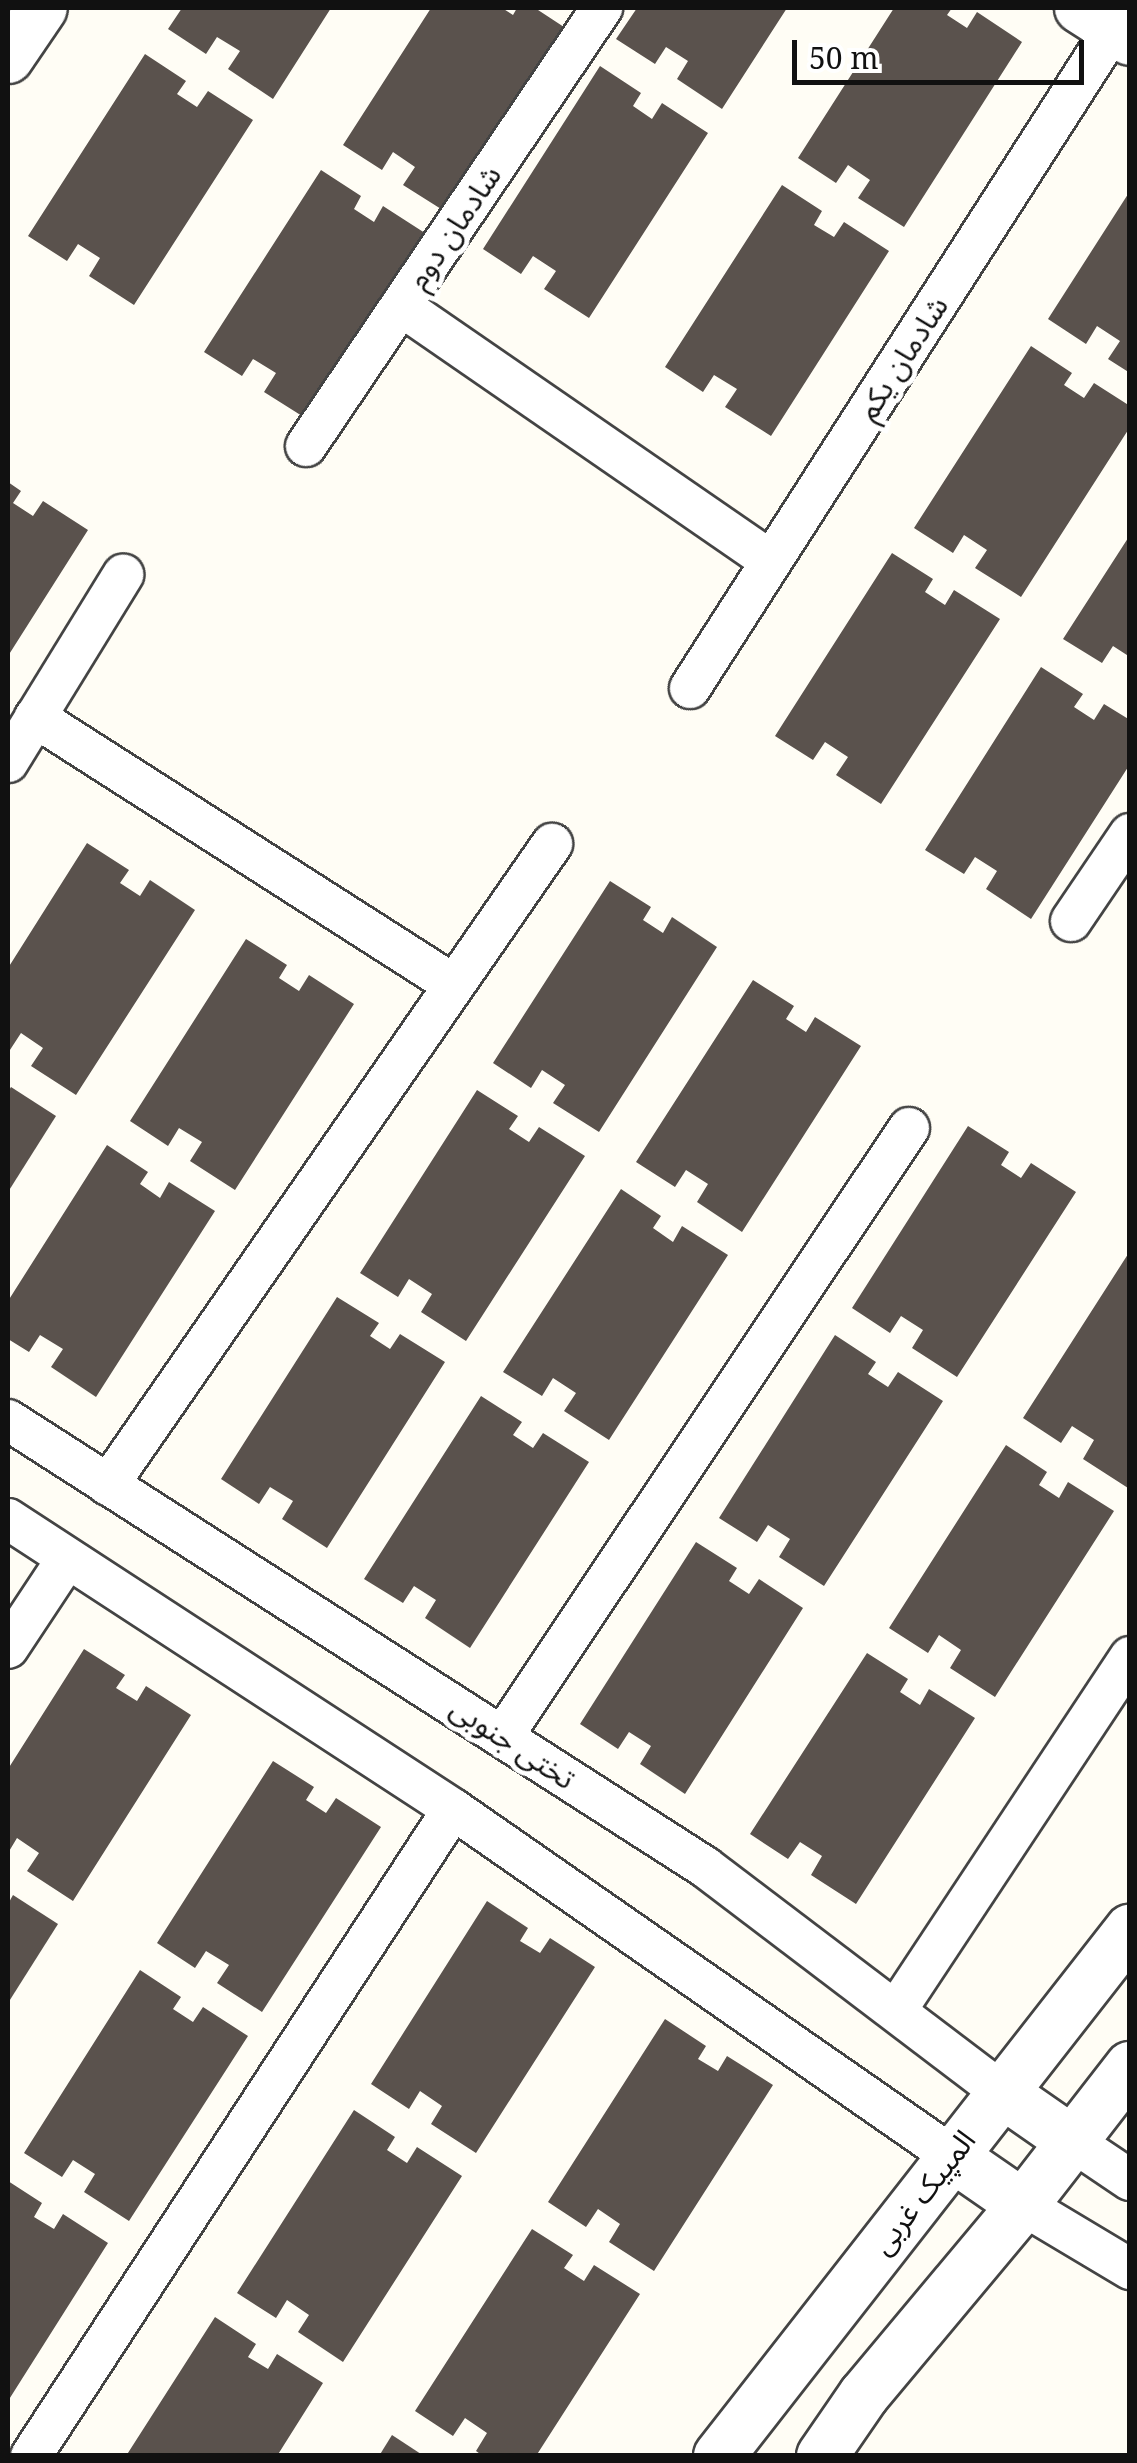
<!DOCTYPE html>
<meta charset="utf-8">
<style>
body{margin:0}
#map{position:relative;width:1137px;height:2463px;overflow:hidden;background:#fffdf5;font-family:"Noto Serif","Noto Sans Arabic",serif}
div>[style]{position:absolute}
.building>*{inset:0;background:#5a524d}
.roads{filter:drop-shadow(2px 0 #444) drop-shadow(-2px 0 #444) drop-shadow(0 2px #444) drop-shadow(0 -2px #444)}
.minor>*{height:40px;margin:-20px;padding:0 20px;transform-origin:20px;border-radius:20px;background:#fff}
.tertiary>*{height:50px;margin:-25px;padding:0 25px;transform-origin:25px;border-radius:25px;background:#fff}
span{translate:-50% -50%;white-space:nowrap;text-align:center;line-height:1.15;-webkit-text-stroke:10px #fff;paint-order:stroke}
.street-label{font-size:30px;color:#111}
.frame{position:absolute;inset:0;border:10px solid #111;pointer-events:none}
.scale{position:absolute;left:792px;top:40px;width:292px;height:45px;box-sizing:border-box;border:5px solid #111;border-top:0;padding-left:12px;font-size:30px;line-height:35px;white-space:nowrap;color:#111;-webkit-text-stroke:8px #fff;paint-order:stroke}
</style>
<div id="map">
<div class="building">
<i style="clip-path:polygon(182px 8px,331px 8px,273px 99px,228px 69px,240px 51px,217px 37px,206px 54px,168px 29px)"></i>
<i style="clip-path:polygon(431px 8px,502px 8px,513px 15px,517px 8px,535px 8px,567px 29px,449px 214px,403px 185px,415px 167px,393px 152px,382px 170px,343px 145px)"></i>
<i style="clip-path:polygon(637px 8px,787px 8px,722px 109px,677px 79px,688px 61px,666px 47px,655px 64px,616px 39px)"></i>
<i style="clip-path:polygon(894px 8px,952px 8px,947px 15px,967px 28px,977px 12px,1022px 42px,904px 227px,858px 198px,870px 180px,848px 165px,836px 183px,798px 158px)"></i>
<i style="clip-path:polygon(145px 54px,186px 81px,177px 94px,197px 107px,208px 91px,253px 120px,134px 305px,89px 276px,100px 258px,78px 244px,67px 261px,28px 236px)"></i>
<i style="clip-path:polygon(600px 66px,641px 93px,633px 106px,652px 119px,662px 103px,708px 133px,589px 318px,544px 289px,556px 271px,533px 256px,521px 274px,483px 249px)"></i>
<i style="clip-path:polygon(321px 170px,361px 196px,354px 209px,374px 222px,383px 206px,428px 235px,310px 421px,264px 392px,276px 373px,253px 359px,242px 376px,204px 352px)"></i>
<i style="clip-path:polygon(782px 185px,822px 211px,814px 225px,834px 237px,844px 222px,889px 251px,771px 436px,725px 407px,737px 389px,714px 375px,703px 392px,665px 367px)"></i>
<i style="clip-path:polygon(1130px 191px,1130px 373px,1108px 359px,1120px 341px,1097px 326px,1086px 344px,1048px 319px)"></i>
<i style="clip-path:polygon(1031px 346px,1072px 373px,1064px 385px,1084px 398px,1094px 383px,1130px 406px,1130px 427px,1021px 597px,975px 568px,987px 550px,964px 535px,953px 553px,914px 528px)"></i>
<i style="clip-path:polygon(8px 482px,21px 491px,13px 503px,33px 516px,43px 501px,88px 530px,8px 656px)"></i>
<i style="clip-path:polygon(1130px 535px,1130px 657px,1113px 646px,1102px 663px,1063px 639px)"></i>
<i style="clip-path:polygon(892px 553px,933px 579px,925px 592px,945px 605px,954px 590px,1000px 619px,881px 804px,836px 775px,848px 757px,825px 742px,813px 760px,775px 736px)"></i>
<i style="clip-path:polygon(1041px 667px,1083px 694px,1074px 707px,1094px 720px,1104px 704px,1130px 720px,1130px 764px,1031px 919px,986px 889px,997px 871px,975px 857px,964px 874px,925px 850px)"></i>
<i style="clip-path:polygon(87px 843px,129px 870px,120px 883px,140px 896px,150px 880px,195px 910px,76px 1095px,31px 1066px,43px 1048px,21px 1033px,8px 1053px,8px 968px)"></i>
<i style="clip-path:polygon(610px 881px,651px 907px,643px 920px,663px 933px,672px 917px,717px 947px,599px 1132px,553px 1103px,565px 1085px,542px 1070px,531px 1088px,493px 1063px)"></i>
<i style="clip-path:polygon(246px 939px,287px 965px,279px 978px,299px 991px,309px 975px,354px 1004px,235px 1190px,190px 1161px,202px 1142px,179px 1128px,168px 1146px,130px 1121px)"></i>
<i style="clip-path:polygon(753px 980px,794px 1006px,786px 1019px,806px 1032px,815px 1017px,861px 1046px,742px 1232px,697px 1202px,708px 1184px,686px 1170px,675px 1187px,636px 1162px)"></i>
<i style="clip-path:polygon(11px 1087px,56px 1116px,8px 1192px,8px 1092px)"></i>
<i style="clip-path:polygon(477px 1090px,518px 1116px,509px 1129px,529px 1142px,539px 1127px,585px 1156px,466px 1341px,421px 1312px,432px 1294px,409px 1279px,398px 1297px,360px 1273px)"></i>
<i style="clip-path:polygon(968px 1126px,1009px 1152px,1001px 1165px,1021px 1178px,1031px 1163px,1076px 1192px,957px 1377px,912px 1348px,923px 1330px,901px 1316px,890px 1333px,852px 1308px)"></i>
<i style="clip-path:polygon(107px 1145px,148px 1172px,140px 1184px,160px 1198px,169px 1182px,215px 1211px,96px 1397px,51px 1367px,63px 1349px,40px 1335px,29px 1352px,8px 1339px,8px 1301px)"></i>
<i style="clip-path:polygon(621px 1189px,661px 1216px,653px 1228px,673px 1242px,682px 1226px,728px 1255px,609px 1440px,564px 1411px,576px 1393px,553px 1378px,542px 1396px,503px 1372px)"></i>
<i style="clip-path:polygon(1130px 1251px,1130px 1485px,1128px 1488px,1083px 1459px,1094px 1440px,1072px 1426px,1061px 1443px,1023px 1418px)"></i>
<i style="clip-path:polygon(337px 1297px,379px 1323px,370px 1336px,390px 1349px,400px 1334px,445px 1362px,327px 1548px,282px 1519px,293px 1501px,270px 1487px,259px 1504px,221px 1479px)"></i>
<i style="clip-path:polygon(835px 1335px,876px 1362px,868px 1374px,888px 1387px,898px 1372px,943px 1401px,824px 1586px,779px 1557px,790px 1539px,768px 1525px,757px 1542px,719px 1518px)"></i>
<i style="clip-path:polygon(481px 1396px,522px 1422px,513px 1435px,533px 1448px,543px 1433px,589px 1462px,470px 1648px,425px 1618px,436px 1600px,414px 1586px,403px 1603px,364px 1579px)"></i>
<i style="clip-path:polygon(1006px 1445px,1047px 1472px,1039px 1485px,1059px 1498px,1068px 1482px,1114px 1511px,995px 1697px,950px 1668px,961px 1650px,939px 1635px,928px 1653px,889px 1628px)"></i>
<i style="clip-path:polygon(696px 1542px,737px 1568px,729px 1581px,749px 1594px,759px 1579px,803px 1608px,685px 1794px,640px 1764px,651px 1746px,629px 1732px,618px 1749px,580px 1724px)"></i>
<i style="clip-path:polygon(84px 1649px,125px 1675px,116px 1688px,137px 1701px,146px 1686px,191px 1715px,73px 1901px,27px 1871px,39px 1853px,17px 1838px,8px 1853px,8px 1769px)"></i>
<i style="clip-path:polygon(867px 1653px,908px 1679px,900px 1692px,920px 1705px,929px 1689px,975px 1718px,856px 1904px,811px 1875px,822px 1856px,800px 1842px,788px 1859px,750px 1834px)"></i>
<i style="clip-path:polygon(273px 1761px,314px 1787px,306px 1800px,326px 1813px,336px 1798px,381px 1827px,262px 2012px,217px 1983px,229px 1965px,206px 1951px,195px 1968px,157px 1943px)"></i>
<i style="clip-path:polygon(13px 1895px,58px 1924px,8px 2003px,8px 1904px)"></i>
<i style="clip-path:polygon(487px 1901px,528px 1928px,520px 1941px,540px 1953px,550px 1938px,595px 1967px,476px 2153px,431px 2124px,442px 2106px,420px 2091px,409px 2109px,371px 2084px)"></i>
<i style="clip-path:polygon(140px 1970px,181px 1997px,173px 2009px,193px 2022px,203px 2007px,248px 2036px,129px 2221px,84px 2192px,95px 2174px,73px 2160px,62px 2177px,24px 2153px)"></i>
<i style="clip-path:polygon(665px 2019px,706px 2046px,698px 2059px,718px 2071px,727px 2056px,773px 2085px,654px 2271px,609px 2242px,620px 2224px,598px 2209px,586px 2227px,548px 2202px)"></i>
<i style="clip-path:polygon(354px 2110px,395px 2137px,387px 2150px,407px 2163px,417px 2147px,462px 2176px,343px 2362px,298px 2332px,309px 2315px,287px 2300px,276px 2318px,237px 2293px)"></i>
<i style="clip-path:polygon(8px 2181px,42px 2203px,34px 2217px,54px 2229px,63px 2214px,108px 2243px,8px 2401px)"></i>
<i style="clip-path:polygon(532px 2229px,573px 2255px,564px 2268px,584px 2281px,594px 2265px,640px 2294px,536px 2456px,483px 2456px,476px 2451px,487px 2433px,465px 2418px,453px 2436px,415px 2411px)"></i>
<i style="clip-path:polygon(215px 2317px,256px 2344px,248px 2357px,268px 2369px,277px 2354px,323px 2383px,277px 2456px,126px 2456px)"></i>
<i style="clip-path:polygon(392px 2435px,424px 2456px,379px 2456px)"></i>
</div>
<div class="roads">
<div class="minor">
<i style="left:401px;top:306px;width:449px;rotate:34.6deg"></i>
<i style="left:306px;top:446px;width:529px;rotate:-55.95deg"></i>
<i style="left:690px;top:688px;width:783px;rotate:-57.3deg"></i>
<i style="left:35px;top:717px;width:497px;rotate:32.6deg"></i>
<i style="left:8px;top:762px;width:220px;rotate:-58.4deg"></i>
<i style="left:1071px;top:921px;width:105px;rotate:-55.9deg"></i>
<i style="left:8px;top:1420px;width:828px;rotate:32.67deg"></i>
<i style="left:705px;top:1867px;width:370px;rotate:37.2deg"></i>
<i style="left:108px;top:1485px;width:780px;rotate:-55.29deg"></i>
<i style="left:8px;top:1519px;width:531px;rotate:33.09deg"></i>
<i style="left:453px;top:1809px;width:608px;rotate:34.81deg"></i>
<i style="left:8px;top:1648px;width:107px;rotate:-56.5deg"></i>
<i style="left:503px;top:1736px;width:731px;rotate:-56.27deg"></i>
<i style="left:897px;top:2009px;width:422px;rotate:-56.5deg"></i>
<i style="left:1072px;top:2141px;width:70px;rotate:33.9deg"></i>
<i style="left:1023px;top:2205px;width:125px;rotate:30.9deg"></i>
<i style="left:31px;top:2456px;width:772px;rotate:-56.89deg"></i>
</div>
<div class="tertiary">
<i style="left:1080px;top:8px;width:59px;rotate:32.6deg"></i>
<i style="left:8px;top:58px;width:60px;rotate:-55.8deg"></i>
<i style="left:1000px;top:2091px;width:88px;rotate:34.8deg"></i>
<i style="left:952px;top:2156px;width:86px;rotate:34.6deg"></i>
<i style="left:719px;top:2456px;width:668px;rotate:-52deg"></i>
<i style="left:822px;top:2456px;width:74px;rotate:-55.5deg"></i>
<i style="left:864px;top:2395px;width:248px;rotate:-50.1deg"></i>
<i style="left:1023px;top:2205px;width:175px;rotate:-52.2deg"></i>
</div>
</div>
<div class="street-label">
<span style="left:454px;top:227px;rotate:-56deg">شادمان دوم</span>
<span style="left:902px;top:358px;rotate:-57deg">شادمان یکم</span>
<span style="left:513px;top:1743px;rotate:33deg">تختی جنوبی</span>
<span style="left:923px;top:2192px;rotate:-52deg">المپیک غربی</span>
</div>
<div class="frame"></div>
<div class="scale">50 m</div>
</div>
